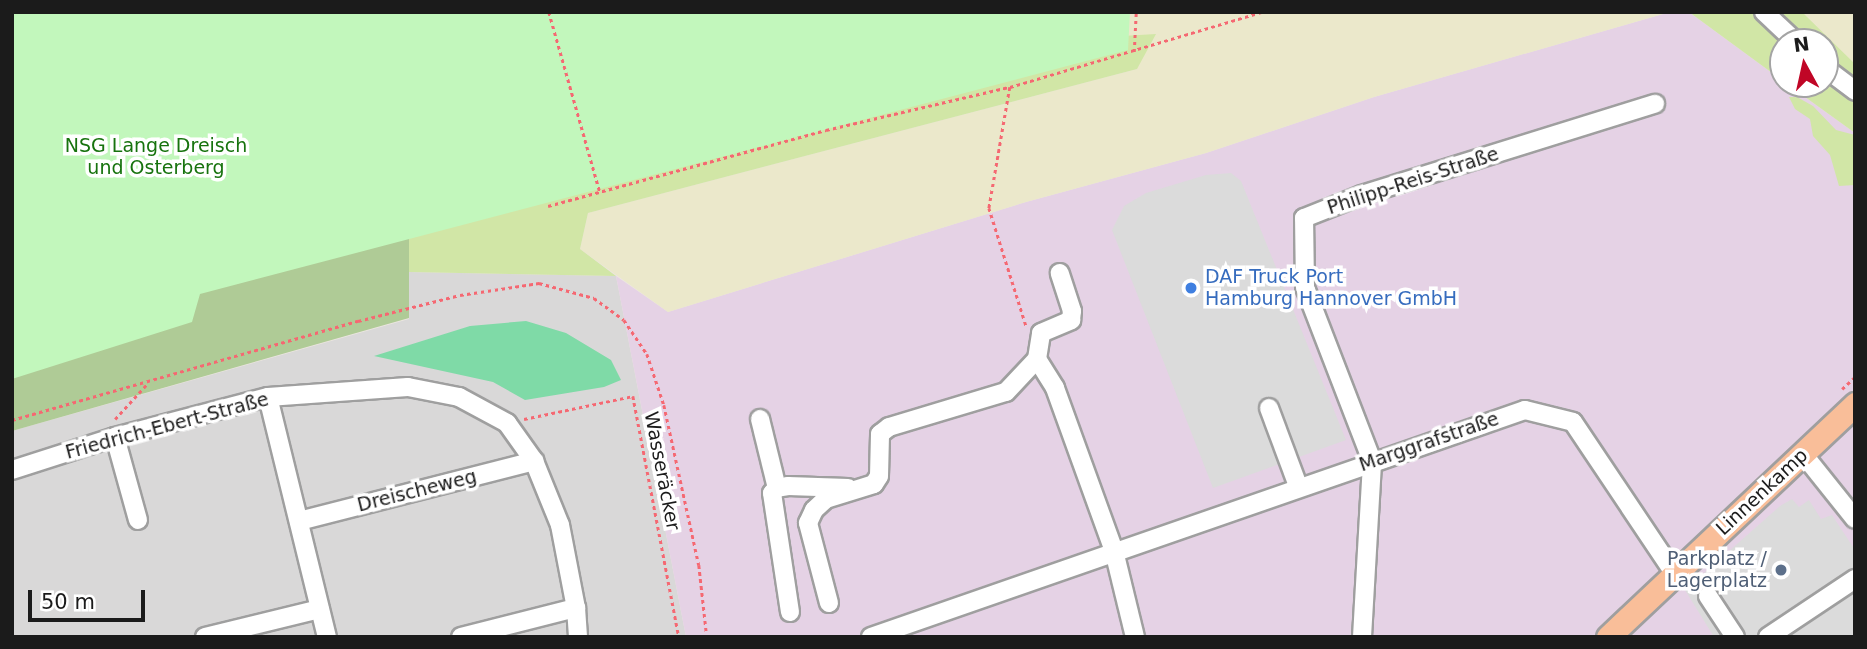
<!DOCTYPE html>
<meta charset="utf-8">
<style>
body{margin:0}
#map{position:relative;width:1867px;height:649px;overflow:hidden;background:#ece6e0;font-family:"DejaVu Sans",sans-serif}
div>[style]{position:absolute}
.residential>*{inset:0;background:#d9d8d8}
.industrial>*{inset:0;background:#e5d2e5}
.farmland>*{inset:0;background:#ebe8cb}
.grass>*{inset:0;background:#d1e6a6}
.forest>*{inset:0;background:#afcb96}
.park>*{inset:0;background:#c2f7bc}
.pitch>*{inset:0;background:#7fdaa7}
.parking>*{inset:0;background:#dbdbdb}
.path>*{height:2.5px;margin-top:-1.25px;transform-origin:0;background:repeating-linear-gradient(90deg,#f56872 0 3.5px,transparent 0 7px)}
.roads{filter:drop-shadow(2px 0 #9f9f9f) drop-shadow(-2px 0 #9f9f9f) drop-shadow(0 2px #9f9f9f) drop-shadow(0 -2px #9f9f9f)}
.minor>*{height:18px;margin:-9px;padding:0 9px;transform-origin:9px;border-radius:9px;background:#fff}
.major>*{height:23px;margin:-11.5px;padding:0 11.5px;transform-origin:11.5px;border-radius:11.5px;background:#f9be99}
.dots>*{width:19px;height:19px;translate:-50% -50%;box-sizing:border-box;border:4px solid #fff;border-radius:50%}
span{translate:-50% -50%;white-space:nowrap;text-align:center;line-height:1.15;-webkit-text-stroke:7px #fff;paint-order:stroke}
.park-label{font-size:19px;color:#17730e}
.street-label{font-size:19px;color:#1b1b1b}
.shop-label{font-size:19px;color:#366cbe}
.left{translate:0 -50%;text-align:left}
.service-label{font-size:19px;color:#4e5e75}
.right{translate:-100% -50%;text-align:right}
.frame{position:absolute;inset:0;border:14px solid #1b1b1b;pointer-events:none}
.north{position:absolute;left:1769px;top:28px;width:70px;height:70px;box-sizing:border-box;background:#fff;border:2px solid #a4a4a4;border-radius:50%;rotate:352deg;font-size:19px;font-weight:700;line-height:28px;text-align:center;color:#1b1b1b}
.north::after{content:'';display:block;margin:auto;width:24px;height:32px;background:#c00626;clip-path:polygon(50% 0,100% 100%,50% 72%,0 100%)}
.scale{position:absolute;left:28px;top:590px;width:117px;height:32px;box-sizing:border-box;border:4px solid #1b1b1b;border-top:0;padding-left:9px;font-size:21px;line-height:24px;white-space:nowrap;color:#1b1b1b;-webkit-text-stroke:5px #fff;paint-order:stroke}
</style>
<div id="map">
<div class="residential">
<i style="clip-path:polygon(409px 272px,616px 276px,686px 637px,12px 637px,12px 431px,409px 319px)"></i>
</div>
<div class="industrial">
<i style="clip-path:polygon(1670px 12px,1689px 12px,1783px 81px,1783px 84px,1787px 84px,1855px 133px,1855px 637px,686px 637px,616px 276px,668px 312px,1026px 202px,1206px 153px,1374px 97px)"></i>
</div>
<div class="farmland">
<i style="clip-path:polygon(769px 12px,1670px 12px,1374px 97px,1206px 153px,1026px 202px,668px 312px,580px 249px,588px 213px,1137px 69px)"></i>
<i style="clip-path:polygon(1802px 12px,1855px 12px,1855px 64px,1851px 62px)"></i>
</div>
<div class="grass">
<i style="clip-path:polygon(1689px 12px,1802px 12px,1855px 64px,1855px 133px,1787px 84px,1825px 84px,1825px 42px,1783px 42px,1783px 81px)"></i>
<i style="clip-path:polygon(1156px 34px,1137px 69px,588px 213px,580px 249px,616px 276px,409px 272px,409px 234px,1122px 36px)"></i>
<i style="clip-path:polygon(1789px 97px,1797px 97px,1813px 106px,1836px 130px,1855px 135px,1855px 185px,1839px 186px,1830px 155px,1813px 136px,1810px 119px,1795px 109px)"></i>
</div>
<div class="forest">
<i style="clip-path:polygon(12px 100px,409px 234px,409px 318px,12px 431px)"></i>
</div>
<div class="park">
<i style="clip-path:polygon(12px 12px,1130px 12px,1128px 50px,200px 294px,192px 322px,12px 379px)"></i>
</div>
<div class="pitch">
<i style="clip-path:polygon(526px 321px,566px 333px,611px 360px,621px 380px,604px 387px,525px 400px,493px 382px,374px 356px,470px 326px)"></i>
</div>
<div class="parking">
<i style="clip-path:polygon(1231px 173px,1241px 181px,1346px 440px,1213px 488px,1112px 230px,1124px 206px,1146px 193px,1206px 175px)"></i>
<i style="clip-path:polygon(1792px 499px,1799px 507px,1809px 500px,1821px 519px,1832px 515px,1855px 550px,1855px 637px,1714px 637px,1685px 590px,1780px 506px)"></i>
</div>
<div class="path">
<i style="left:549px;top:12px;width:187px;rotate:74.2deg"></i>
<i style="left:1134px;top:52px;width:40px;rotate:-87.1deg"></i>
<i style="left:1010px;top:87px;width:123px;rotate:99.8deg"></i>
<i style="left:989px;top:208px;width:123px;rotate:72.5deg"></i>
<i style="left:548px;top:206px;width:288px;rotate:-15.3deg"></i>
<i style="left:826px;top:130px;width:189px;rotate:-13.2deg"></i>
<i style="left:1010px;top:87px;width:263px;rotate:-16.6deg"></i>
<i style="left:1842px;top:389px;width:18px;rotate:-43deg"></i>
<i style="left:115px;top:419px;width:49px;rotate:-47.5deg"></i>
<i style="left:524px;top:419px;width:111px;rotate:-11.9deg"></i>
<i style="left:633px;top:396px;width:245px;rotate:79.2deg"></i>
<i style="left:12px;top:420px;width:360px;rotate:-16deg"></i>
<i style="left:358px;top:321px;width:105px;rotate:-14.3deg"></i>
<i style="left:460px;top:295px;width:80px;rotate:-8.6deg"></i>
<i style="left:539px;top:283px;width:57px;rotate:15.3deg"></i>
<i style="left:594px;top:298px;width:37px;rotate:36deg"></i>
<i style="left:624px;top:320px;width:41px;rotate:55.9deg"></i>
<i style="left:647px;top:354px;width:54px;rotate:71.6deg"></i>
<i style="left:664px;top:405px;width:164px;rotate:77.7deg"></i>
<i style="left:699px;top:565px;width:72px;rotate:83.7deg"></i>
</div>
<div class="roads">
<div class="minor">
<i style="left:1764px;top:12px;width:44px;rotate:43.2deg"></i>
<i style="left:1825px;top:68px;width:38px;rotate:37deg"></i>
<i style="left:1037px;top:359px;width:34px;rotate:58deg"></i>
<i style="left:1055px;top:388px;width:173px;rotate:70.1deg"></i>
<i style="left:1114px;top:551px;width:89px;rotate:76.3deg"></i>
<i style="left:268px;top:397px;width:247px;rotate:76.2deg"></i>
<i style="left:1269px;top:408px;width:83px;rotate:69.6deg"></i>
<i style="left:760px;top:419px;width:71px;rotate:76.2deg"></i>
<i style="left:115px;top:437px;width:86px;rotate:74.5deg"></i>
<i style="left:1803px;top:454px;width:83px;rotate:51.3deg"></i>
<i style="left:12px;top:470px;width:108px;rotate:-17.8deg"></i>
<i style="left:115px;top:437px;width:158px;rotate:-14.7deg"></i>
<i style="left:268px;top:397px;width:140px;rotate:-4.1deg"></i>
<i style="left:408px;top:387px;width:52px;rotate:11.1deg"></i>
<i style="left:459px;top:397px;width:55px;rotate:28.4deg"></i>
<i style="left:507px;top:423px;width:47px;rotate:54.6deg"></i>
<i style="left:534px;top:461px;width:69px;rotate:67.9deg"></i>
<i style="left:560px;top:525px;width:85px;rotate:79.1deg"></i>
<i style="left:576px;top:608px;width:29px;rotate:86deg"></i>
<i style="left:299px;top:521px;width:243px;rotate:-14.3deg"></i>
<i style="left:1708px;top:596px;width:49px;rotate:56.6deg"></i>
<i style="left:829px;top:603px;width:83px;rotate:-104.7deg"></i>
<i style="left:808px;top:523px;width:14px;rotate:-65deg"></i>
<i style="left:814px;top:510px;width:16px;rotate:-43deg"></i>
<i style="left:826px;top:499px;width:50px;rotate:-17.4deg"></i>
<i style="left:874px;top:484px;width:9px;rotate:-58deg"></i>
<i style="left:879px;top:476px;width:42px;rotate:-88.6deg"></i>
<i style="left:880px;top:434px;width:11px;rotate:-38deg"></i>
<i style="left:889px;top:427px;width:122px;rotate:-16.7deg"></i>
<i style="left:1006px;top:392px;width:45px;rotate:-46.8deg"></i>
<i style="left:1037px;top:359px;width:26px;rotate:-81deg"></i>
<i style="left:1041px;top:333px;width:33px;rotate:-23deg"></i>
<i style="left:1071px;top:320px;width:9px;rotate:-84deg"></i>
<i style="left:1072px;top:311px;width:40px;rotate:-108deg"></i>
<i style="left:790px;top:612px;width:120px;rotate:-98.6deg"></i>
<i style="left:772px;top:493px;width:7px;rotate:-45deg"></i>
<i style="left:777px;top:488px;width:11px;rotate:-10deg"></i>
<i style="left:788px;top:486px;width:60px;rotate:1.9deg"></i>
<i style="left:205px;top:637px;width:118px;rotate:-13.7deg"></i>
<i style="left:461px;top:637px;width:119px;rotate:-14.2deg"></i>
<i style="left:871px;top:637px;width:692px;rotate:-19.14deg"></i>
<i style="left:1525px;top:410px;width:49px;rotate:14deg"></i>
<i style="left:1573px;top:422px;width:182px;rotate:56.2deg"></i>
<i style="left:1362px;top:637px;width:176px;rotate:-86.7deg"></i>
<i style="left:1372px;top:461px;width:186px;rotate:-111.1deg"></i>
<i style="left:1305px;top:287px;width:69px;rotate:-90.8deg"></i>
<i style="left:1304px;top:218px;width:62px;rotate:-21.6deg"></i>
<i style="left:1362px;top:195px;width:307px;rotate:-17.3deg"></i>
<i style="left:1768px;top:637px;width:105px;rotate:-33.7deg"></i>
</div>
<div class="major">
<i style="left:1608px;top:637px;width:340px;rotate:-43.3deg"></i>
</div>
</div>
<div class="dots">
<i style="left:1191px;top:288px;background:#3f7fe0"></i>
<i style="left:1781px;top:570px;background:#5c6f8a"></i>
</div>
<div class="park-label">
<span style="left:156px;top:157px">NSG Lange Dreisch<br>und Osterberg</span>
</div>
<div class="street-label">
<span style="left:1413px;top:181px;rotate:-18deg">Philipp-Reis-Straße</span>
<span style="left:167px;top:426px;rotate:-15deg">Friedrich-Ebert-Straße</span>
<span style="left:1429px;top:442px;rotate:-19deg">Marggrafstraße</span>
<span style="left:662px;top:471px;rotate:79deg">Wasseräcker</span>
<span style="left:417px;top:491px;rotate:-14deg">Dreischeweg</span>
<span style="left:1762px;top:492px;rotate:-43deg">Linnenkamp</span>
</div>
<div class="shop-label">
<span class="left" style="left:1205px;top:288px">DAF Truck Port<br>Hamburg Hannover GmbH</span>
</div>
<div class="service-label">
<span class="right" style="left:1767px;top:570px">Parkplatz /<br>Lagerplatz</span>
</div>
<div class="frame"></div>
<div class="north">N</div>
<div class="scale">50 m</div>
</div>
